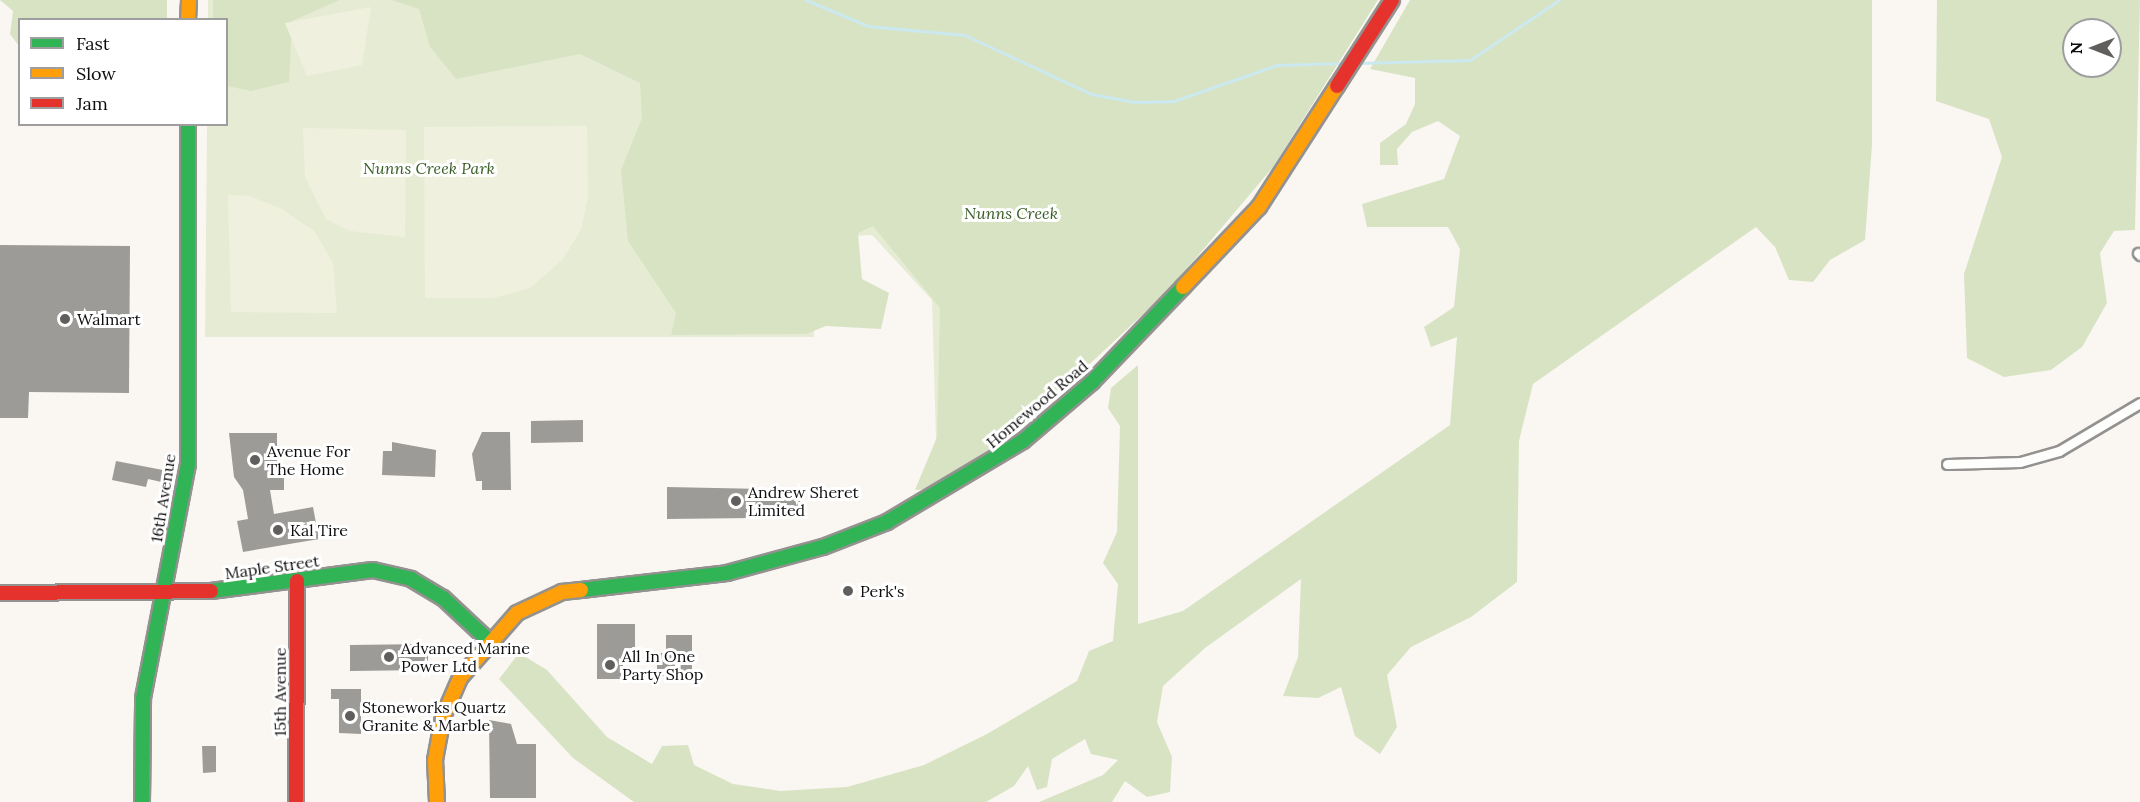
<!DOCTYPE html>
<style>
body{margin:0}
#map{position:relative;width:2140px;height:802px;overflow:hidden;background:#faf7f2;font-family:Lora,serif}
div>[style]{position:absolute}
.green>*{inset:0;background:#e6ecd4}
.forest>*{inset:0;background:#d8e3c4}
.pitch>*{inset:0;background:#eff1de}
.stream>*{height:3px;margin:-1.5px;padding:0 1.5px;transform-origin:1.5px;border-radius:1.5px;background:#cce9ef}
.building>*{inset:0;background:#9d9b98}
.roads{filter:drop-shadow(2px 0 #949290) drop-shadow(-2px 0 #949290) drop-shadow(0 2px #949290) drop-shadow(0 -2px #949290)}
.street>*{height:9px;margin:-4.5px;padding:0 4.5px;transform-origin:4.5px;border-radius:4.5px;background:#fefefd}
.fast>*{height:14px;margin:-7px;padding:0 7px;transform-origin:7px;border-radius:7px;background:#30b455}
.slow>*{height:14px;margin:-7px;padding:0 7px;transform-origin:7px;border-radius:7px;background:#ff9f0a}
.jam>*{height:14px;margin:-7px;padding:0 7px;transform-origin:7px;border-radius:7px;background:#e5322d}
.dots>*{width:16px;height:16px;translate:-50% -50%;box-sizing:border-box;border:3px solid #fff;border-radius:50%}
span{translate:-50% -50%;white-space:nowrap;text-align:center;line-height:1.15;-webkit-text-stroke:6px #fff;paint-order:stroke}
.park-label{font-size:16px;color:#395d25;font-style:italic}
.poi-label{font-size:16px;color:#0d0d0d}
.left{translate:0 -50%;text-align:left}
.street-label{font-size:16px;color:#0d0d0d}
.legend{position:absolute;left:18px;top:18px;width:210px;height:108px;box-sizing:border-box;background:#fff;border:2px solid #9e9e9e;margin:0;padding:8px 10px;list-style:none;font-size:18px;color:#0d0d0d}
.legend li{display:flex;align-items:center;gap:12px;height:30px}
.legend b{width:30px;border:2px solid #9e9e9e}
.north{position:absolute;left:2062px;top:18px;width:60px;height:60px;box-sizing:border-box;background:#fff;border:2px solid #9e9e9e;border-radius:50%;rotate:270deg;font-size:16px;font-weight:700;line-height:24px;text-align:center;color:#0d0d0d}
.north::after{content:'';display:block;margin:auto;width:21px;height:27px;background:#605f5d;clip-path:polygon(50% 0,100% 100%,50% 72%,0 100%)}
</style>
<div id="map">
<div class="green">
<i style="clip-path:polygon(208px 0,815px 0,1128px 94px,937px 475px,932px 300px,872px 235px,813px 238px,814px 337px,205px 337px,207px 125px,226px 124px,226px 20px,208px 19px)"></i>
</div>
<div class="forest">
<i style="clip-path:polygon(0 0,167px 0,167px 19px,20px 20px,19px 46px,10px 34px,13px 11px)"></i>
<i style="clip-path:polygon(213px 0,340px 0,292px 21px,289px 82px,251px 91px,227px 86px,226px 20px,213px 20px)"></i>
<i style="clip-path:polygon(391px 0,1378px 0,1273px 167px,1169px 290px,1021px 428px,932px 489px,915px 490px,937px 437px,940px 308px,873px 226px,858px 233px,862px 279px,889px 293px,881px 329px,826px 326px,806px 334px,671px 335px,676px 313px,628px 241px,621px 170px,642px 118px,640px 83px,580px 54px,456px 79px,430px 47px,419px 9px)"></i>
<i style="clip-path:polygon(1410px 0,1872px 0,1872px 145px,1865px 240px,1830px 260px,1813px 282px,1789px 280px,1775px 247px,1756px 227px,1533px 384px,1519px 441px,1517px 582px,1471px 617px,1411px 647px,1387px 675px,1397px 727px,1380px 754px,1355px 736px,1341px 687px,1318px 698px,1283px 696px,1298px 657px,1301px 579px,1205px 648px,1163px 686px,1157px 722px,1172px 757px,1170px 792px,1147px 797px,1125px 781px,1112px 802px,1039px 802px,1103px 775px,1118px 760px,1091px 754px,1085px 739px,1052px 759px,1047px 787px,1037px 790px,1028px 766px,1014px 786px,986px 802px,634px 802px,573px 758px,499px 679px,519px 653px,547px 670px,607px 737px,652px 764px,662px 746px,688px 745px,694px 765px,733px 784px,780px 791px,847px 787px,924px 765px,987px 734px,1077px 681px,1089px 651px,1113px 641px,1118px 584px,1103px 563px,1117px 532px,1120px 426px,1108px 408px,1111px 388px,1138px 365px,1138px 624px,1183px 611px,1450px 425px,1457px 337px,1431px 347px,1424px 327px,1454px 307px,1460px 249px,1448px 227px,1367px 227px,1362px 204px,1444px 179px,1460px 136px,1438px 121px,1412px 132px,1397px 149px,1398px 165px,1380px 165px,1380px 143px,1406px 124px,1415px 104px,1415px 78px,1370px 69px)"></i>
<i style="clip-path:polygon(evenodd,1937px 0,2140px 0,2135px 230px,2114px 231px,2100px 253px,2107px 303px,2082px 347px,2051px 370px,2004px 377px,1967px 358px,1964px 274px,2002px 157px,1989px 119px,1936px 101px,1937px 0,2074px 30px,2110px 30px,2110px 66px,2074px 66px,2074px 30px)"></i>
</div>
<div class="pitch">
<i style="clip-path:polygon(371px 7px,362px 65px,307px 76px,285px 23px)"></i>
<i style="clip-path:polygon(587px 126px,588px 197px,581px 230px,562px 260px,530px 288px,493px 298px,425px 298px,424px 127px)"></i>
<i style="clip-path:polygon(303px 128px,406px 130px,405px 237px,350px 231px,326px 219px,305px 177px)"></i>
<i style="clip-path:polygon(228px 195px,250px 196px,282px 209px,315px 232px,333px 263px,337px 313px,231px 312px)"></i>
</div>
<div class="stream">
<i style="left:806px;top:0;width:67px;rotate:22.8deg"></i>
<i style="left:868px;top:26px;width:97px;rotate:5.3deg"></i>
<i style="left:965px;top:35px;width:139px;rotate:25.1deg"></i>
<i style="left:1091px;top:94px;width:45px;rotate:10.3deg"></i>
<i style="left:1135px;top:102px;width:39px;rotate:-1deg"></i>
<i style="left:1174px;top:101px;width:109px;rotate:-19.3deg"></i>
<i style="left:1277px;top:65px;width:68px;rotate:-1.7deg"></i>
<i style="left:1357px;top:63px;width:113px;rotate:-1.5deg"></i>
<i style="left:1470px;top:60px;width:107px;rotate:-34deg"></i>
</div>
<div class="building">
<i style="clip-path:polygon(0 245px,130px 246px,129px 393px,29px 392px,28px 418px,0 418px)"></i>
<i style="clip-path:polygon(583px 420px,583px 442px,531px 443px,531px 421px)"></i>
<i style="clip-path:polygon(482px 432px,510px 432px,511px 490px,482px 490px,482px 481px,476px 481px,472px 454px)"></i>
<i style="clip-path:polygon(229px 433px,277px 433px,277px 469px,284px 469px,284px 490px,270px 490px,274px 514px,313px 507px,319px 539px,243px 552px,237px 521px,248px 519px,243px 490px,234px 477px)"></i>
<i style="clip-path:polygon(392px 442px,436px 450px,435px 477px,382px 475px,383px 451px,392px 451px)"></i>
<i style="clip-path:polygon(116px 461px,168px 471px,166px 483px,148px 479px,146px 487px,112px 480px)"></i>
<i style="clip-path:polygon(667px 487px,804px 490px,804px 511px,752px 511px,752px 518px,667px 519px)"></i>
<i style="clip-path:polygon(597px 624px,635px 624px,635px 651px,623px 651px,623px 679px,597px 679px)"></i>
<i style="clip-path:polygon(666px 635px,692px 635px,692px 676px,657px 676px,657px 653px,666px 653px)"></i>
<i style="clip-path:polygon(428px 644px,428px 670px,350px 671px,350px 645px)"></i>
<i style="clip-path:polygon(331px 689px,361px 689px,361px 734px,339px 733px,339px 699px,331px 699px)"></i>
<i style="clip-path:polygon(489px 720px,511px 724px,517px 744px,536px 744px,536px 798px,490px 798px)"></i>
<i style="clip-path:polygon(202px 746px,216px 746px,216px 772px,203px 773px)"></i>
</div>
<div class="roads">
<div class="street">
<i style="left:2138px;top:253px;width:3px;rotate:45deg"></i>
<i style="left:1947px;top:464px;width:73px;rotate:-1.6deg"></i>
<i style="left:2020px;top:462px;width:41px;rotate:-15.8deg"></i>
<i style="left:2059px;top:451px;width:94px;rotate:-30.7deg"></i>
</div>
<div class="fast">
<i style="left:581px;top:590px;width:147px;rotate:-6.6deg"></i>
<i style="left:727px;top:573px;width:99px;rotate:-15.2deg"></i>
<i style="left:823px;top:547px;width:69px;rotate:-21.3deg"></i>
<i style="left:887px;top:522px;width:158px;rotate:-30.8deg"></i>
<i style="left:1023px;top:441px;width:91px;rotate:-40.5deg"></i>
<i style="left:1092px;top:382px;width:132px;rotate:-46.2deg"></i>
<i style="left:211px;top:591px;width:163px;rotate:-7.4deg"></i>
<i style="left:373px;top:570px;width:39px;rotate:13deg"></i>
<i style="left:411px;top:579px;width:37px;rotate:31deg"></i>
<i style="left:443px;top:598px;width:62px;rotate:43deg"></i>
<i style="left:142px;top:802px;width:104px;rotate:-89.4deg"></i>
<i style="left:143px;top:698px;width:238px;rotate:-79.1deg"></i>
<i style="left:188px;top:464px;width:340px;rotate:-90deg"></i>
</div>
<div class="slow">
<i style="left:188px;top:20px;width:20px;rotate:-87deg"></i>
<i style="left:1183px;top:287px;width:110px;rotate:-46.5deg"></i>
<i style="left:1259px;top:207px;width:144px;rotate:-57.2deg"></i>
<i style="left:437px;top:802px;width:42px;rotate:-92.7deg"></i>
<i style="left:435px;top:760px;width:44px;rotate:-79.5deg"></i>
<i style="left:443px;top:717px;width:43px;rotate:-66.4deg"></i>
<i style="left:460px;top:678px;width:86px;rotate:-48.8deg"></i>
<i style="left:517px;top:613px;width:50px;rotate:-25deg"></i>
<i style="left:562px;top:592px;width:19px;rotate:-6deg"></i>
</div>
<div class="jam">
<i style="left:1337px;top:86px;width:102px;rotate:-57.4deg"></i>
<i style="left:0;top:593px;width:211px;rotate:-0.5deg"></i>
<i style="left:296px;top:802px;width:221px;rotate:-89.7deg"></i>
</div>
</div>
<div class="dots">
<i style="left:65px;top:319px;background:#605f5d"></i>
<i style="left:255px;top:460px;background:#605f5d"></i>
<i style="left:736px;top:501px;background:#605f5d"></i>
<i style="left:278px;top:530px;background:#605f5d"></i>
<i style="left:848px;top:591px;background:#605f5d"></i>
<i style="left:389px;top:657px;background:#605f5d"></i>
<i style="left:610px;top:665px;background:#605f5d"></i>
<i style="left:350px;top:716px;background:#605f5d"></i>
</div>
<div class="park-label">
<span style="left:429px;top:168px">Nunns Creek Park</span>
<span style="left:1011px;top:213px">Nunns Creek</span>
</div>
<div class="poi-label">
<span class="left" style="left:77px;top:319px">Walmart</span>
<span class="left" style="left:267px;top:460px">Avenue For<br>The Home</span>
<span class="left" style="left:748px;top:501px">Andrew Sheret<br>Limited</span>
<span class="left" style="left:290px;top:530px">Kal Tire</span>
<span class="left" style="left:860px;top:591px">Perk's</span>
<span class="left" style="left:401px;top:657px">Advanced Marine<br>Power Ltd</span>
<span class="left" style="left:622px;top:665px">All In One<br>Party Shop</span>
<span class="left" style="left:362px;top:716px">Stoneworks Quartz<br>Granite &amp; Marble</span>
</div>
<div class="street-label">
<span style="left:1037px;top:404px;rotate:-40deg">Homewood Road</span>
<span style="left:163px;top:498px;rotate:-81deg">16th Avenue</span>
<span style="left:272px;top:567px;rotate:-8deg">Maple Street</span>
<span style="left:280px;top:692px;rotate:-90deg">15th Avenue</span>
</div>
<ul class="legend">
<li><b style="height:8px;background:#30b455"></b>Fast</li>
<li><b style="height:8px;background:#ff9f0a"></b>Slow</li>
<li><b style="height:8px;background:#e5322d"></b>Jam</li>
</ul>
<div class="north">N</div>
</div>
